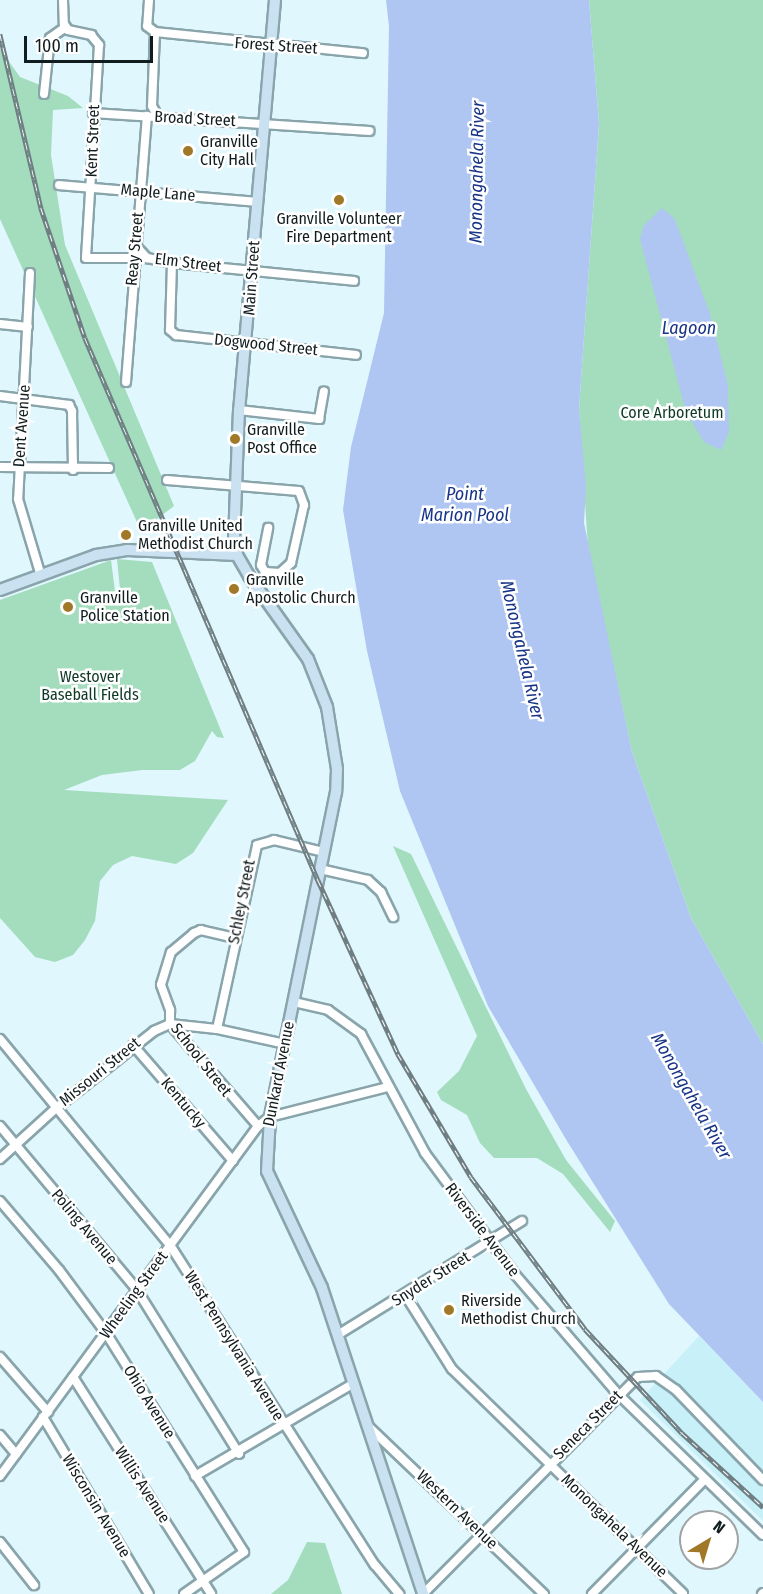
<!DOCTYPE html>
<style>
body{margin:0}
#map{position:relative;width:763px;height:1594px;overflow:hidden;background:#dff7fd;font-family:"Fira Sans Condensed",sans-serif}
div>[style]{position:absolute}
.built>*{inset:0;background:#c8f0f9}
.green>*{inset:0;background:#a4ddbd}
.water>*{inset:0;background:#afc5f2}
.roads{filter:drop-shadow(2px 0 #89a5ab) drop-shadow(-2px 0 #89a5ab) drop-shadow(0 2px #89a5ab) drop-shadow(0 -2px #89a5ab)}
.street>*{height:8px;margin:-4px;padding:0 4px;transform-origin:4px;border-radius:4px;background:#fff}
.secondary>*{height:10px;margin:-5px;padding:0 5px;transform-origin:5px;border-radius:5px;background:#c9e1f1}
.rail>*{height:4.5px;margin-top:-2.25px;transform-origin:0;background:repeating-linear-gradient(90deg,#fff 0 7px,#6e7e82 0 14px);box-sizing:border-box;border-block:2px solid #6e7e82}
.dots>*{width:16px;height:16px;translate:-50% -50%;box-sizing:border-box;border:3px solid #fff;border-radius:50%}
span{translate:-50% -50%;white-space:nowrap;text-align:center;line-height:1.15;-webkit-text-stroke:5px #fff;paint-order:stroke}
.street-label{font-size:16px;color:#111c1e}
.poi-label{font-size:16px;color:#111c1e}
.left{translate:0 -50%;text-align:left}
.park-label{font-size:16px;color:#0f3825}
.water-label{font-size:18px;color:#173487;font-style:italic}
.north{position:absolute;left:679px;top:1510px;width:60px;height:60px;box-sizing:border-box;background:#fff;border:2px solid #a0a4a5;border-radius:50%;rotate:38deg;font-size:16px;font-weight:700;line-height:24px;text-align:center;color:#111c1e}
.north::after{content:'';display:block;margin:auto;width:21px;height:27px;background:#a17827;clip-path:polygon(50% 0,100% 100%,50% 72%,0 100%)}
.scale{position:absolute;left:24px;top:36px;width:129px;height:27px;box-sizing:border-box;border:3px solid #111c1e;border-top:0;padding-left:8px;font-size:18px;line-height:21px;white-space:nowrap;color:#111c1e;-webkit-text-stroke:4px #fff;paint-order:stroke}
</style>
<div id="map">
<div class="built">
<i style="clip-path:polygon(699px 1336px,763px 1402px,763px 1521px,640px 1400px)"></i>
</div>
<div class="green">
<i style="clip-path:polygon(589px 0,763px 0,763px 1044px,691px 918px,632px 752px,588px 548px,579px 409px,599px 124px)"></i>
<i style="clip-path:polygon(0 49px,20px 77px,68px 96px,83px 108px,53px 110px,51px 155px,65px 245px,174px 506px,141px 531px,0 219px)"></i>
<i style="clip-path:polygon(117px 559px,152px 562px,224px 738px,217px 737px,212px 731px,195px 761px,180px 770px,142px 770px,102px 775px,64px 790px,228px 800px,193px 853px,176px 864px,132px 856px,113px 865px,100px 881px,95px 921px,85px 940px,73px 955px,55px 962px,35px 957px,0 918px,0 600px,111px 560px,116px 599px,121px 599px)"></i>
<i style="clip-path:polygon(393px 846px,411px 854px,526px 1089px,566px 1160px,615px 1221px,610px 1232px,563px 1174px,537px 1158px,494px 1158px,480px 1143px,467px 1115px,441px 1100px,437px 1092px,459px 1071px,477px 1036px)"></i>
<i style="clip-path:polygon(307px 1542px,325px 1543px,342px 1594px,271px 1594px,288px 1580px)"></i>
</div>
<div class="water">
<i style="clip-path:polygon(386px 0,589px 0,599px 124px,579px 409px,586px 487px,584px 523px,632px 752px,691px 918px,763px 1044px,763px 1402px,669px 1304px,567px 1141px,488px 1006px,400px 791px,367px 651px,343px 510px,351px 447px,384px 313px,389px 26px)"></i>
<i style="clip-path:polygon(662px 208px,674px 218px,680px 233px,710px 314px,728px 385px,729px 432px,721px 450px,704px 442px,686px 412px,640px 239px,644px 225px)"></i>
</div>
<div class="roads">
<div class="street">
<i style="left:63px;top:0;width:24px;rotate:88deg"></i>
<i style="left:64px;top:24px;width:7px;rotate:56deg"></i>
<i style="left:68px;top:30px;width:24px;rotate:12deg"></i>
<i style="left:91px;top:35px;width:13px;rotate:51deg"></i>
<i style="left:99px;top:45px;width:213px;rotate:93.5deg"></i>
<i style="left:86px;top:258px;width:61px"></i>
<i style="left:149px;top:0;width:26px;rotate:94deg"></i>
<i style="left:147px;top:26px;width:10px;rotate:37deg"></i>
<i style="left:155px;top:32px;width:74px;rotate:92.3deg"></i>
<i style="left:152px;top:106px;width:10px;rotate:61deg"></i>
<i style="left:155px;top:32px;width:209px;rotate:5.8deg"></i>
<i style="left:44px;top:94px;width:56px;rotate:-83.9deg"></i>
<i style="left:50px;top:38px;width:19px;rotate:-35deg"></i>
<i style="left:93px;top:113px;width:277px;rotate:3.7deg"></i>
<i style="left:59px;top:185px;width:199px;rotate:4.9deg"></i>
<i style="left:135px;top:245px;width:18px;rotate:47deg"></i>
<i style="left:147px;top:258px;width:25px;rotate:11deg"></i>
<i style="left:172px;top:263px;width:183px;rotate:5.6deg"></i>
<i style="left:172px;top:263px;width:67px;rotate:91.7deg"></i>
<i style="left:170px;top:330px;width:8px;rotate:40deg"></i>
<i style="left:176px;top:335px;width:181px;rotate:6.3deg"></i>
<i style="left:30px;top:273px;width:226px;rotate:93deg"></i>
<i style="left:18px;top:499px;width:80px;rotate:73.4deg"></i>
<i style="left:0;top:324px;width:28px;rotate:6deg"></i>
<i style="left:126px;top:382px;width:267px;rotate:-85.5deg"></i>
<i style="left:0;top:396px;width:70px;rotate:7.4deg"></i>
<i style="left:69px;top:405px;width:7px;rotate:63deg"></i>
<i style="left:72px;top:411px;width:59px;rotate:89deg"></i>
<i style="left:239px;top:410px;width:81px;rotate:6.4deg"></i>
<i style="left:319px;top:419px;width:28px;rotate:-80deg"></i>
<i style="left:0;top:467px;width:109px;rotate:0.5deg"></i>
<i style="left:167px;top:480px;width:132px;rotate:4.8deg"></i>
<i style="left:299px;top:491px;width:15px;rotate:70deg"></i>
<i style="left:304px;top:505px;width:59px;rotate:102.6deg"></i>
<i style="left:291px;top:563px;width:15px;rotate:138deg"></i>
<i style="left:280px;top:573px;width:15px;rotate:-176deg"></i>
<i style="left:265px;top:572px;width:8px;rotate:-120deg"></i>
<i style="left:261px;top:565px;width:38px;rotate:-79deg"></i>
<i style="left:320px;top:869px;width:49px;rotate:12.9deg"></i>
<i style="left:368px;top:880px;width:18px;rotate:43deg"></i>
<i style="left:381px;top:892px;width:28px;rotate:64deg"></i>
<i style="left:235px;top:938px;width:35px;rotate:-167deg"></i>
<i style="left:201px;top:930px;width:8px;rotate:157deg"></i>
<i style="left:194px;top:933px;width:30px;rotate:140deg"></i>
<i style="left:171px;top:952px;width:34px;rotate:107deg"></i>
<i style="left:161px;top:985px;width:27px;rotate:70deg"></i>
<i style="left:170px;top:1010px;width:14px;rotate:90deg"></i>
<i style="left:170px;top:1024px;width:135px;rotate:49.2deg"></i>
<i style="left:294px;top:1002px;width:35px;rotate:13deg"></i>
<i style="left:328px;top:1010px;width:41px;rotate:36deg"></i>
<i style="left:361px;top:1034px;width:135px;rotate:61.7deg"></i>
<i style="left:425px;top:1153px;width:148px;rotate:53.5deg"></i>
<i style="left:513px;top:1272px;width:161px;rotate:49.3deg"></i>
<i style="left:618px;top:1394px;width:202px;rotate:44.2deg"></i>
<i style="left:217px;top:1029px;width:188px;rotate:-77.7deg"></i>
<i style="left:257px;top:845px;width:18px;rotate:-16deg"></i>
<i style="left:274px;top:840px;width:51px;rotate:13.5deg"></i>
<i style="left:0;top:1039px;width:267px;rotate:50.5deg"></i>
<i style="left:170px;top:1245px;width:380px;rotate:57.4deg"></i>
<i style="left:375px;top:1565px;width:38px;rotate:50deg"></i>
<i style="left:133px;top:1045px;width:153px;rotate:49.2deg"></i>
<i style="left:0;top:1126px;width:214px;rotate:50.1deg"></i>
<i style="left:137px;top:1290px;width:193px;rotate:58.1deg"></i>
<i style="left:0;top:1159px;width:74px;rotate:-42.3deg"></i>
<i style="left:55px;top:1109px;width:126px;rotate:-38.2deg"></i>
<i style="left:154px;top:1031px;width:17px;rotate:-24deg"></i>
<i style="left:170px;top:1024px;width:47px;rotate:6.1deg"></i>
<i style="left:217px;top:1029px;width:70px;rotate:12.4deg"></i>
<i style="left:0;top:1201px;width:91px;rotate:49.5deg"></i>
<i style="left:59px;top:1270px;width:79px;rotate:53.3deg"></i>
<i style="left:106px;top:1333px;width:259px;rotate:57.8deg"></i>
<i style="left:244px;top:1552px;width:73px;rotate:145deg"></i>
<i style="left:406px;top:1296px;width:86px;rotate:57.8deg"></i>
<i style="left:452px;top:1369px;width:322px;rotate:44.2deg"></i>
<i style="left:339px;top:1334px;width:215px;rotate:-31.7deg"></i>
<i style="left:0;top:1357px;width:73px;rotate:48.9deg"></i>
<i style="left:73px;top:1377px;width:257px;rotate:57.5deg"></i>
<i style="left:43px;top:1417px;width:206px;rotate:59.1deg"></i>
<i style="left:369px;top:1427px;width:242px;rotate:43.7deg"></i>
<i style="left:0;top:1435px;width:25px;rotate:50deg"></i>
<i style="left:0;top:1476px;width:435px;rotate:-53.6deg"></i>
<i style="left:258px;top:1126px;width:15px;rotate:-37deg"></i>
<i style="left:270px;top:1117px;width:122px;rotate:-14.3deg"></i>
<i style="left:195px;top:1476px;width:184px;rotate:-30.3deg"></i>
<i style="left:0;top:1542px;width:55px;rotate:51.7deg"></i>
<i style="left:423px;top:1594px;width:305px;rotate:-45.3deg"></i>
<i style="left:638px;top:1377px;width:18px;rotate:-3deg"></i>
<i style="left:656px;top:1376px;width:24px;rotate:35deg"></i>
<i style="left:676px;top:1390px;width:125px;rotate:46deg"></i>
<i style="left:592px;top:1594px;width:160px;rotate:-45.5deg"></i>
<i style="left:762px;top:1594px;width:1px;rotate:-45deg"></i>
</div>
<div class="secondary">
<i style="left:275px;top:0;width:412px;rotate:95deg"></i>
<i style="left:239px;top:410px;width:130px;rotate:92.2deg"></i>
<i style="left:234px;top:540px;width:15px;rotate:79deg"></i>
<i style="left:237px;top:555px;width:24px;rotate:60deg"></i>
<i style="left:249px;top:576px;width:102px;rotate:54.6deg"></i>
<i style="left:308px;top:659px;width:52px;rotate:68.4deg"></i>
<i style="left:327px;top:707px;width:63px;rotate:80.8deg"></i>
<i style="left:337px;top:769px;width:23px;rotate:92deg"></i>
<i style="left:336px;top:792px;width:332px;rotate:101.5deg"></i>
<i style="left:270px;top:1117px;width:54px;rotate:93.2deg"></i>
<i style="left:267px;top:1171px;width:129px;rotate:64.8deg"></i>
<i style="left:322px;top:1288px;width:322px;rotate:71.7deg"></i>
<i style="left:0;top:590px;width:102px;rotate:-20deg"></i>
<i style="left:96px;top:555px;width:31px;rotate:-9deg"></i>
<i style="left:127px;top:550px;width:110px;rotate:2.6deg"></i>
</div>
</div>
<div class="rail">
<i style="left:0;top:34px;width:179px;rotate:76.7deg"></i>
<i style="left:41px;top:208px;width:137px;rotate:71.3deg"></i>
<i style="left:85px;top:338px;width:590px;rotate:66.74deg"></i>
<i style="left:318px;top:880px;width:192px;rotate:65.3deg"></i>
<i style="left:398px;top:1054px;width:143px;rotate:59.3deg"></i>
<i style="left:471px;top:1177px;width:190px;rotate:53.1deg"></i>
<i style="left:585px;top:1329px;width:142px;rotate:47deg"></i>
<i style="left:682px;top:1433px;width:110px;rotate:42.4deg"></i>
</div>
<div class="dots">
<i style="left:188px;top:151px;background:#a17827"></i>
<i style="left:339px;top:200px;background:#a17827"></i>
<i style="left:235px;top:439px;background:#a17827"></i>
<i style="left:126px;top:535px;background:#a17827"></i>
<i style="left:234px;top:589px;background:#a17827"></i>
<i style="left:68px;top:607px;background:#a17827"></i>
<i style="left:449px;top:1310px;background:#a17827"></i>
</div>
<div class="street-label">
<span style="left:276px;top:46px;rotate:4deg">Forest Street</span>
<span style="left:195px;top:119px;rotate:3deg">Broad Street</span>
<span style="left:93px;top:141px;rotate:-88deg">Kent Street</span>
<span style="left:158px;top:193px;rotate:5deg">Maple Lane</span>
<span style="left:135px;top:249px;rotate:-85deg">Reay Street</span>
<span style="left:188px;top:263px;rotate:7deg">Elm Street</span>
<span style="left:252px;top:278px;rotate:-86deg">Main Street</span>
<span style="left:266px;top:345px;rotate:6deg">Dogwood Street</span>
<span style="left:22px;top:426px;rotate:-86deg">Dent Avenue</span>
<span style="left:242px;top:902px;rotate:-79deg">Schley Street</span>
<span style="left:201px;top:1060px;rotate:52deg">School Street</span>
<span style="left:100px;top:1072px;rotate:-39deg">Missouri Street</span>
<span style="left:279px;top:1074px;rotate:-79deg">Dunkard Avenue</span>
<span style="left:183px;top:1103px;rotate:50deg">Kentucky</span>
<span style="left:84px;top:1227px;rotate:50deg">Poling Avenue</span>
<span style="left:482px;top:1230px;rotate:53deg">Riverside Avenue</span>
<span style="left:431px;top:1279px;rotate:-32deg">Snyder Street</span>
<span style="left:134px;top:1295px;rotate:-54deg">Wheeling Street</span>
<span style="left:234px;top:1346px;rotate:58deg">West Pennsylvania Avenue</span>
<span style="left:149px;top:1402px;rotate:58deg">Ohio Avenue</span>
<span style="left:588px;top:1425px;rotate:-45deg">Seneca Street</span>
<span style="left:142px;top:1485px;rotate:57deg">Willis Avenue</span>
<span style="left:96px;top:1506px;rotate:59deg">Wisconsin Avenue</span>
<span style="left:457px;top:1510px;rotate:44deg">Western Avenue</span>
<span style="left:614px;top:1526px;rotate:44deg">Monongahela Avenue</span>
</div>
<div class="poi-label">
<span class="left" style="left:200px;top:151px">Granville<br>City Hall</span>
<span style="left:339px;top:228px">Granville Volunteer<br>Fire Department</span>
<span class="left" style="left:247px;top:439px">Granville<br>Post Office</span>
<span class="left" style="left:138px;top:535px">Granville United<br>Methodist Church</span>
<span class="left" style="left:246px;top:589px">Granville<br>Apostolic Church</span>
<span class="left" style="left:80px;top:607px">Granville<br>Police Station</span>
<span class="left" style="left:461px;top:1310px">Riverside<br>Methodist Church</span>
</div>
<div class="park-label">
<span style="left:672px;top:413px">Core Arboretum</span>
<span style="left:90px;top:686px">Westover<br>Baseball Fields</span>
</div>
<div class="water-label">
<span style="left:477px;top:172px;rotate:-89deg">Monongahela River</span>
<span style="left:689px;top:328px">Lagoon</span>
<span style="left:465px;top:505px">Point<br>Marion Pool</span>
<span style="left:522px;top:650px;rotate:77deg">Monongahela River</span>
<span style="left:691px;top:1096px;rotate:60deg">Monongahela River</span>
</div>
<div class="north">N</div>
<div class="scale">100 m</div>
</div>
